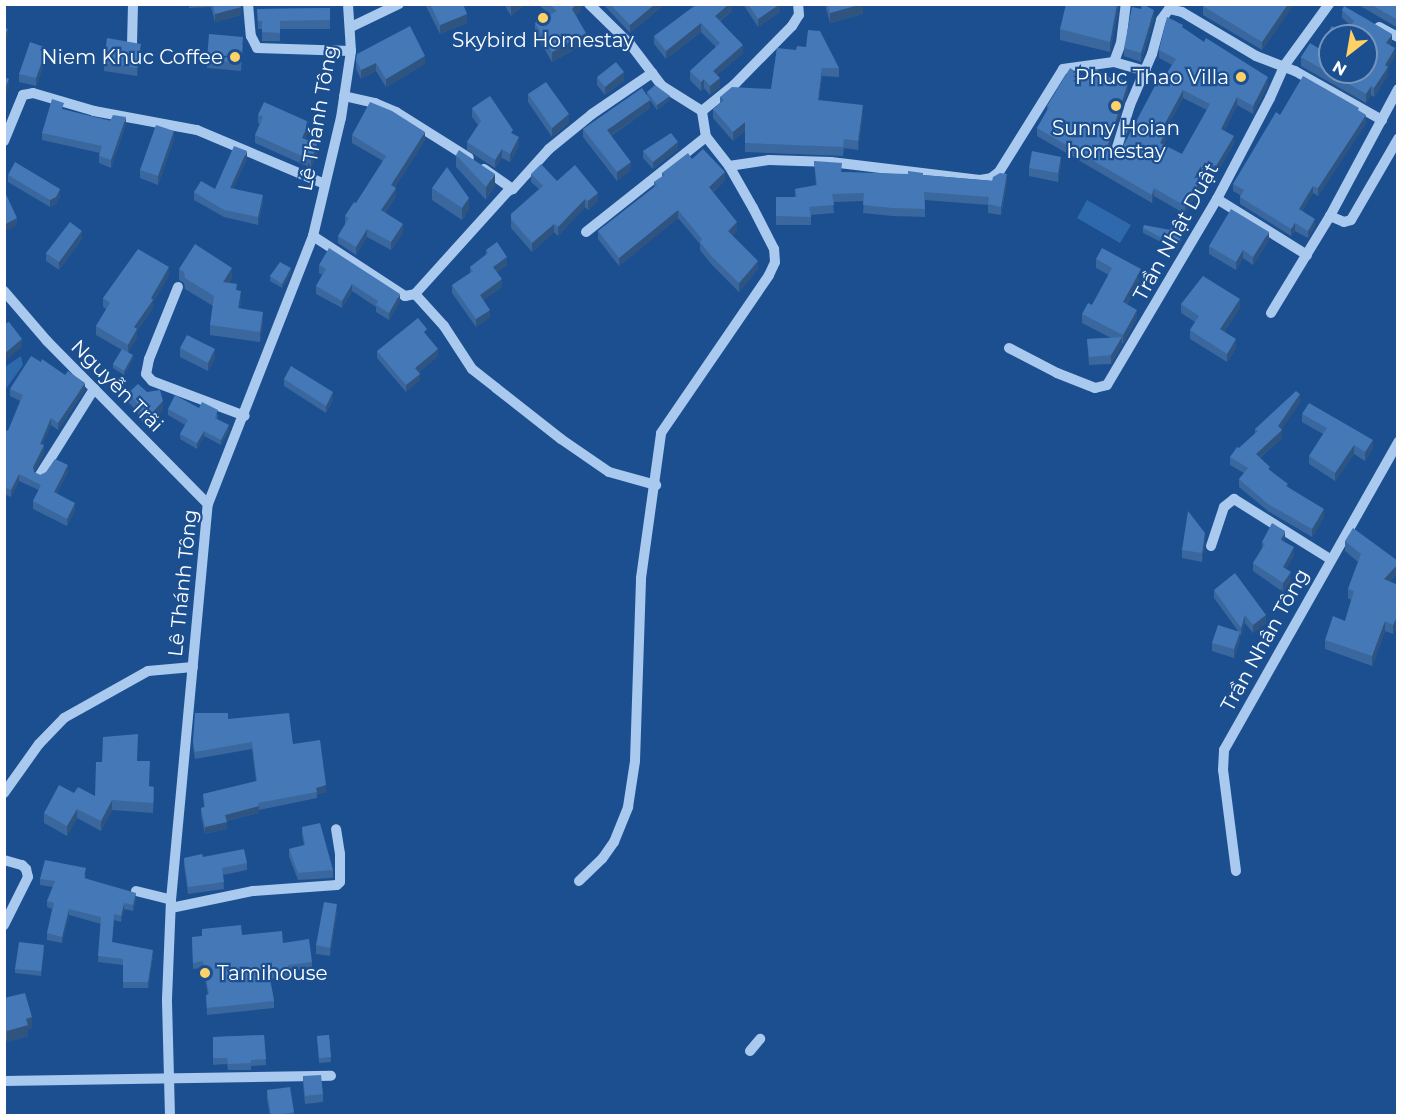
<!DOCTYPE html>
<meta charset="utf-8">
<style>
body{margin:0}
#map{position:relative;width:1402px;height:1120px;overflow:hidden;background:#1b4f8f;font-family:Montserrat,sans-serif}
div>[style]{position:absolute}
.green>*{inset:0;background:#2e69ad}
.minor>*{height:10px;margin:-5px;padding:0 5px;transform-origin:5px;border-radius:5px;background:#a9c9ee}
.wall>*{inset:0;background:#3a679d}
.shaded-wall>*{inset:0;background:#305480}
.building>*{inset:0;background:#4478b7}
.dots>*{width:16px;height:16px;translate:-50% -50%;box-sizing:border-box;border:3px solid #1b4f8f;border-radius:50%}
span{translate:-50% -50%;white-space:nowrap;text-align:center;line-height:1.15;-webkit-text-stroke:4.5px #1b4f8f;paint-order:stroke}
.poi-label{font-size:20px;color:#fff}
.right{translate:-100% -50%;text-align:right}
.left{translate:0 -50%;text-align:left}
.street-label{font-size:20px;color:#fff}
.frame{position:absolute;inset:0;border:6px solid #fff;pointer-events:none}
.north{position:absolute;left:1318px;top:24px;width:60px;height:60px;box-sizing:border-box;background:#1b4f8f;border:2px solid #7695bc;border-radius:50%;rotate:211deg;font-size:16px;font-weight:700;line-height:24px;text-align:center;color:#fff}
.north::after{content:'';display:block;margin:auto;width:21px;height:27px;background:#ffd166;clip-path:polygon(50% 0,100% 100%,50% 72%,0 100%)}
</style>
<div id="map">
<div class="green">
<i style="clip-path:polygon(1087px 200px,1131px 225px,1120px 243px,1077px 218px)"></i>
<i style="clip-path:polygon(21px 356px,23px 365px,5px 390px,5px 367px)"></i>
</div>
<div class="minor">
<i style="left:248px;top:4px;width:32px;rotate:85deg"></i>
<i style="left:251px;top:36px;width:13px;rotate:63deg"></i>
<i style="left:257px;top:48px;width:94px;rotate:1.8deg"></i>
<i style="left:351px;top:27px;width:53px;rotate:-25.6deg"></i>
<i style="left:1379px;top:27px;width:21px;rotate:28deg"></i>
<i style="left:132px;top:45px;width:41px;rotate:-88.6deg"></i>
<i style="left:1114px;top:62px;width:20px;rotate:-70deg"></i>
<i style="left:1121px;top:43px;width:39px;rotate:-83deg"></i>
<i style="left:344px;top:96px;width:32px;rotate:13deg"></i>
<i style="left:375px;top:103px;width:23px;rotate:23deg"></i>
<i style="left:396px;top:112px;width:86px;rotate:32.2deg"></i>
<i style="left:702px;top:111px;width:41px;rotate:-39.1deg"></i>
<i style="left:734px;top:85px;width:83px;rotate:-45.5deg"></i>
<i style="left:792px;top:26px;width:13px;rotate:-58deg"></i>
<i style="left:799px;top:15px;width:11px;rotate:-95deg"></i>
<i style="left:4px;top:141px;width:50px;rotate:-67.6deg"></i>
<i style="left:23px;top:95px;width:10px;rotate:-11deg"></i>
<i style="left:33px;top:93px;width:64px;rotate:16.4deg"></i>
<i style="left:94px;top:111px;width:105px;rotate:10.5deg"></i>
<i style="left:197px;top:130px;width:139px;rotate:22.9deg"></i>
<i style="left:1115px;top:154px;width:51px;rotate:-73deg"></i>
<i style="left:1130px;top:105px;width:56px;rotate:-66.7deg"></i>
<i style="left:1152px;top:54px;width:35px;rotate:-75deg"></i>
<i style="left:1161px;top:20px;width:14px;rotate:-54deg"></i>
<i style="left:1169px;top:9px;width:13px;rotate:13deg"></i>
<i style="left:1182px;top:12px;width:86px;rotate:30.7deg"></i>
<i style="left:1256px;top:56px;width:42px;rotate:21deg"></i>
<i style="left:1295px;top:71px;width:100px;rotate:29.4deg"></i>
<i style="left:729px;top:166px;width:40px;rotate:-8.5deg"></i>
<i style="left:769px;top:160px;width:62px;rotate:1.8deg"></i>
<i style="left:831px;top:162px;width:150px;rotate:6.9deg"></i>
<i style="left:980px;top:180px;width:11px;rotate:-10deg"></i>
<i style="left:991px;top:178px;width:10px;rotate:-37deg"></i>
<i style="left:999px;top:172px;width:121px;rotate:-58.1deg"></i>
<i style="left:1063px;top:69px;width:51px;rotate:-7.8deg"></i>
<i style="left:1114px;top:62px;width:33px;rotate:16deg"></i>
<i style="left:484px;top:169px;width:35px;rotate:35deg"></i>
<i style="left:1217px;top:199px;width:106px;rotate:31.9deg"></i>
<i style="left:1330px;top:216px;width:15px;rotate:23deg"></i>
<i style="left:1344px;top:222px;width:7px;rotate:-16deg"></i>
<i style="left:1351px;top:220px;width:94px;rotate:-59.9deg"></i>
<i style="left:586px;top:232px;width:153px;rotate:-38.4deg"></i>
<i style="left:313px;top:236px;width:110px;rotate:33.1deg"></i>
<i style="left:405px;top:296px;width:10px;rotate:-11deg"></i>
<i style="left:415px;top:294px;width:139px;rotate:-47.9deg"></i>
<i style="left:508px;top:191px;width:5px;rotate:-22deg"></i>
<i style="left:513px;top:189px;width:54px;rotate:-48deg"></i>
<i style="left:549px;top:149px;width:55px;rotate:-39.1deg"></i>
<i style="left:592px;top:114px;width:73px;rotate:-34.3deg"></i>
<i style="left:178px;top:287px;width:78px;rotate:111.9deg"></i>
<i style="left:149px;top:359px;width:15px;rotate:101deg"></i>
<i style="left:146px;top:374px;width:9px;rotate:49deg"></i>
<i style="left:152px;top:381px;width:99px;rotate:20.6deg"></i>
<i style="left:4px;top:291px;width:66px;rotate:49.3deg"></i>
<i style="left:47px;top:341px;width:229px;rotate:45.4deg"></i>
<i style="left:415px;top:294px;width:43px;rotate:47.8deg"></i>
<i style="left:444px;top:326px;width:51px;rotate:56.9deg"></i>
<i style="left:472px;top:369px;width:31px;rotate:38deg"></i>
<i style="left:496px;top:388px;width:83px;rotate:38.1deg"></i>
<i style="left:561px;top:439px;width:58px;rotate:34.5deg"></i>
<i style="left:609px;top:472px;width:49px;rotate:15.5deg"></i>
<i style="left:1271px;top:313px;width:114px;rotate:-58.7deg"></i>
<i style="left:1330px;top:216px;width:144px;rotate:-61.8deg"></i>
<i style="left:1009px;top:348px;width:54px;rotate:27.5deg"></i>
<i style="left:1057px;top:373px;width:41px;rotate:21.5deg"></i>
<i style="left:1095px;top:388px;width:12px;rotate:-14deg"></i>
<i style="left:1107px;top:385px;width:216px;rotate:-59.4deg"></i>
<i style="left:1217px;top:199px;width:114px;rotate:-62.3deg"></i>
<i style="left:1270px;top:98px;width:35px;rotate:-66deg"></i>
<i style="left:1284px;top:66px;width:77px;rotate:-54deg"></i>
<i style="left:40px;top:475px;width:102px;rotate:-57.9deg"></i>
<i style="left:1211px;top:546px;width:41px;rotate:-71.6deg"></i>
<i style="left:1224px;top:507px;width:13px;rotate:-39deg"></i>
<i style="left:1234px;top:499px;width:113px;rotate:32deg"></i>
<i style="left:4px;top:793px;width:60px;rotate:-54.5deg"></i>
<i style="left:39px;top:744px;width:36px;rotate:-46deg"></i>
<i style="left:64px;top:718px;width:96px;rotate:-29.2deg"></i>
<i style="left:148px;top:671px;width:45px;rotate:-5.1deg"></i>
<i style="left:4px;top:860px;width:19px;rotate:16deg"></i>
<i style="left:22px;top:865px;width:6px;rotate:45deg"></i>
<i style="left:26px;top:869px;width:8px;rotate:76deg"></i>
<i style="left:28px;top:877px;width:54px;rotate:116.6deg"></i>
<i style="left:1236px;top:871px;width:102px;rotate:-97.3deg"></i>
<i style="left:1223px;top:770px;width:20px;rotate:-87deg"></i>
<i style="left:1224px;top:750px;width:354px;rotate:-60.5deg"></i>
<i style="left:579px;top:881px;width:32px;rotate:-44deg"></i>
<i style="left:602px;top:859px;width:21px;rotate:-55deg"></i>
<i style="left:614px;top:842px;width:38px;rotate:-68deg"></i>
<i style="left:628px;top:807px;width:47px;rotate:-81.3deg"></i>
<i style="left:635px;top:761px;width:183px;rotate:-88.1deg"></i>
<i style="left:641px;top:578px;width:146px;rotate:-82.1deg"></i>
<i style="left:661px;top:433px;width:191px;rotate:-55.6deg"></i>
<i style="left:769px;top:275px;width:14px;rotate:-65deg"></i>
<i style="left:775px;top:262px;width:13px;rotate:-94deg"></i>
<i style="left:774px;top:249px;width:46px;rotate:-117.1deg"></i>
<i style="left:753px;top:208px;width:48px;rotate:-119.7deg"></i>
<i style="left:729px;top:166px;width:37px;rotate:-128deg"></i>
<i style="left:706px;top:137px;width:26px;rotate:-99deg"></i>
<i style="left:702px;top:111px;width:47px;rotate:-148deg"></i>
<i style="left:662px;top:86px;width:53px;rotate:-127.3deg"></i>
<i style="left:630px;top:44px;width:57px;rotate:-135.7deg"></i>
<i style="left:136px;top:891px;width:36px;rotate:14deg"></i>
<i style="left:171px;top:908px;width:84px;rotate:-11.7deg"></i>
<i style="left:253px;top:891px;width:84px;rotate:-4.1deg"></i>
<i style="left:337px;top:885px;width:4px;rotate:-45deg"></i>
<i style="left:340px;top:882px;width:28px;rotate:-90deg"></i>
<i style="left:340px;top:854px;width:25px;rotate:-99deg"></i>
<i style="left:750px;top:1051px;width:16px;rotate:-50deg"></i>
<i style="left:4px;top:1081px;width:327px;rotate:-0.9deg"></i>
<i style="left:170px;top:1116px;width:117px;rotate:-91.5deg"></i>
<i style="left:167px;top:999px;width:99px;rotate:-87.7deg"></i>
<i style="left:171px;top:900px;width:398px;rotate:-84.7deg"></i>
<i style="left:208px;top:504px;width:288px;rotate:-68.6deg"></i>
<i style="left:313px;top:236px;width:121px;rotate:-76.7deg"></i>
<i style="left:341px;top:118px;width:68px;rotate:-81.5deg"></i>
<i style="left:351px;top:51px;width:47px;rotate:-93.7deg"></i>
</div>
<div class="wall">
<i style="clip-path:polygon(17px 4px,39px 4px,39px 6px)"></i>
<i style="clip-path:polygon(189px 4px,241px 4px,241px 15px,215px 22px,211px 7px,189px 8px)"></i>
<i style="clip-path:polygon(425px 4px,463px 4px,467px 23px,440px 34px)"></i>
<i style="clip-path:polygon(504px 4px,526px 4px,511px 16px)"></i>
<i style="clip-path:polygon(538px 4px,581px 4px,581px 10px,576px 15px,586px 43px,552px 62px,535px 33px,535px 23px,550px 15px)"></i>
<i style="clip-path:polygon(603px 4px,665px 4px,630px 33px)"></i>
<i style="clip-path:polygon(732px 4px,732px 11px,720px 21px,743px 53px,717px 75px,720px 87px,710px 95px,704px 88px,701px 91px,690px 80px,690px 71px,716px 47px,701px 32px,666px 59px,654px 44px,654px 36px)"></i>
<i style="clip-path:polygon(743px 4px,780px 4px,780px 12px,758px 27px)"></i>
<i style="clip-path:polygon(825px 4px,863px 4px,863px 14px,830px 23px)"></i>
<i style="clip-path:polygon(1118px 4px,1118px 11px,1110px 52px,1060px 40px,1060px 29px)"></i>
<i style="clip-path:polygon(1294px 4px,1262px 50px,1203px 15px,1203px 6px)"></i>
<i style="clip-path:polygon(1357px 4px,1398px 4px,1398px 28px)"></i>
<i style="clip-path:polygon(330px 8px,330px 29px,280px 29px,280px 41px,262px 41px,262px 29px,258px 29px,257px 9px)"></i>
<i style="clip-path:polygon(1342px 10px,1392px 42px,1390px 45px,1395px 56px,1388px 67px,1388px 75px,1374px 97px,1371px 95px,1366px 103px,1301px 66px,1301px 57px,1344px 34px,1350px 25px,1342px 18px)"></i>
<i style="clip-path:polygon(1154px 18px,1141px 62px,1124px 56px,1124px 48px)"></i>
<i style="clip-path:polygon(evenodd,1183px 28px,1268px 85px,1253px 114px,1237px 105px,1224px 131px,1234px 144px,1216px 174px,1210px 171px,1185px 214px,1154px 196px,1152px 203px,1037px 136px,1037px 128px,1047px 111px,1047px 106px,1086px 78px,1128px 91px,1109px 147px,1112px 153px,1120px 152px,1172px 65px,1159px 58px,1159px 50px,1183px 28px,1183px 98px,1207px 110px,1182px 154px,1163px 145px,1167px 137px,1166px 129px,1183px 98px)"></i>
<i style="clip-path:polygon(243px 45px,241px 71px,207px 68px,207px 60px)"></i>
<i style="clip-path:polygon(777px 48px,839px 68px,839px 77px,822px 76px,819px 100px,863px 114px,858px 150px,844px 148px,843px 156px,745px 152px,745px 131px,733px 141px,713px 118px,713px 109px,720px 103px,720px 97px,771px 89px)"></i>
<i style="clip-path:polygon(141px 52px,137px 76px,104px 71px,104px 63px)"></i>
<i style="clip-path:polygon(47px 57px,36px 86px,19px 82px,19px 74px)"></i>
<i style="clip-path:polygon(356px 60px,425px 64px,386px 87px,376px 71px,361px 79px,356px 69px)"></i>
<i style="clip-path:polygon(597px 77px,624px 81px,605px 95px,597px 85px)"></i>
<i style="clip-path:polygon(647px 92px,670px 100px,657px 110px,650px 100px,650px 108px,611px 136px,631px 170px,617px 181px,583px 137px,583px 129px,647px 95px)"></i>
<i style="clip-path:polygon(528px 94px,569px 123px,552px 137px,528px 102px)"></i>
<i style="clip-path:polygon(472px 108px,513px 134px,519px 146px,510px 162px,502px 158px,495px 168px,467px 150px,467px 142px,478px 125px,472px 117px)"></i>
<i style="clip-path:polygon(64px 110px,126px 124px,111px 168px,99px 163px,99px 156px,100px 153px,42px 140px,42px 133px)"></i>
<i style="clip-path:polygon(1359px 111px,1366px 123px,1318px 196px,1313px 193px,1302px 211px,1315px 226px,1308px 238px,1295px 231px,1291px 236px,1240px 204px,1240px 195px,1233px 191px,1233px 184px,1280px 115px)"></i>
<i style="clip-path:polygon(258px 115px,309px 131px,305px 139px,317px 153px,311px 168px,255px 143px,255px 135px,260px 124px,258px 123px)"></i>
<i style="clip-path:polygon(352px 135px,425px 140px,395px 187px,396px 196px,385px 213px,403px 232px,391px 250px,367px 237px,356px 255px,338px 243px,338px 236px,345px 224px,345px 216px,356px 203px,383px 161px,352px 143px)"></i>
<i style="clip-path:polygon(174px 139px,158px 185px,140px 178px,140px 170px)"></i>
<i style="clip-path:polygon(678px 149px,653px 169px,643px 158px,643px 151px)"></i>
<i style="clip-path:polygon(456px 155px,495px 186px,486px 200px,456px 167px)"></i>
<i style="clip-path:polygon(247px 159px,233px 188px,263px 202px,258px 225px,224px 217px,194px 200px,194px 192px,215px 189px)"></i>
<i style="clip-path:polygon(692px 159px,725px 180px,713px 192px,737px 231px,732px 235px,758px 269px,739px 292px,712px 265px,700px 250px,700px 244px,678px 218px,619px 266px,598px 239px,598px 231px,654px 187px,654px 182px,662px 177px,662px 173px)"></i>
<i style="clip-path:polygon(814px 161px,842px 172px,923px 175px,1007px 182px,1001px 215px,988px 213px,988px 205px,925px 200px,925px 217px,892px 216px,863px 213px,864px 201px,833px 202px,834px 213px,811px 215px,811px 225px,776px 225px,776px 197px,795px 197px,795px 189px,816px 185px)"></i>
<i style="clip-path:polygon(1061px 165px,1058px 182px,1029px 176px,1029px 168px)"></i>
<i style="clip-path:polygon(531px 174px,557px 181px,598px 201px,588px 210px,585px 207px,558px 236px,554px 232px,532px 252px,511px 228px,511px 214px,539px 189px,531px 182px)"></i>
<i style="clip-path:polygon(8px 175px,60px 196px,56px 204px,50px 207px,8px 182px)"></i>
<i style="clip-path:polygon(432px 188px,469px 209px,462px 220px,432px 200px)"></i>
<i style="clip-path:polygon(1143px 228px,1170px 230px,1185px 234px,1177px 250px,1143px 233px)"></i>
<i style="clip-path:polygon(82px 239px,59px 270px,46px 261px,46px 253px)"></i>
<i style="clip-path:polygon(1269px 240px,1253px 265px,1243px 258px,1236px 270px,1209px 254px,1209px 246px)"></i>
<i style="clip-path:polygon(486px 250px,507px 265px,497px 272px,502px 287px,483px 300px,490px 317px,476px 327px,452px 293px,452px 285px,470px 273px,470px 267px,486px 255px)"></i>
<i style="clip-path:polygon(1096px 259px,1141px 278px,1127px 304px,1137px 318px,1123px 344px,1122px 343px,1122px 345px,1111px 364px,1089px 365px,1087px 339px,1111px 338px,1082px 323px,1082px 314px,1092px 305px,1109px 275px,1096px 268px)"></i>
<i style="clip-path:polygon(319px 265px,400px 302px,389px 320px,376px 312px,376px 307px,352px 291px,342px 308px,316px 294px,316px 286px,322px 275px,319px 273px)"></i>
<i style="clip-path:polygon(179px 269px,232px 278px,229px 283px,237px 290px,241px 302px,240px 308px,263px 322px,260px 342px,210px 335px,210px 325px,213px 306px,185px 289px,184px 283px,179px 280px)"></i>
<i style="clip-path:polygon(291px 273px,282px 288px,270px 281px,270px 276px)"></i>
<i style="clip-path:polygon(169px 275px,153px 302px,153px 308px,137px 331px,137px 337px,128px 352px,133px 359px,124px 375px,113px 368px,113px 364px,122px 350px,96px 335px,96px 326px,106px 309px,103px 307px,103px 298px)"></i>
<i style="clip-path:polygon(1181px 304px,1240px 307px,1224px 332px,1236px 348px,1227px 362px,1190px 339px,1190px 330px,1195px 322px,1181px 313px)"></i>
<i style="clip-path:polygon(427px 336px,438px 356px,419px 372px,420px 380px,406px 392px,377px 358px,377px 351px)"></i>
<i style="clip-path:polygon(180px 348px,215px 358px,208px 371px,180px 357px)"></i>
<i style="clip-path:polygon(284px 379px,333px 399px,326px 413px,284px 386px)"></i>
<i style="clip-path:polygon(10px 389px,85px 390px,58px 430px,51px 425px,42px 445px,44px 453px,34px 472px,40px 475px,68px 472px,57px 493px,75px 510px,67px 526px,33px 509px,33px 501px,39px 490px,19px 481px,11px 497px,4px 494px,4px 429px,8px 431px,20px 401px,10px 396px)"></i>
<i style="clip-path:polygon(128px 393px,163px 410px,148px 426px,138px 418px,138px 412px,128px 402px)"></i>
<i style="clip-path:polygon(1300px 402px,1281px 429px,1282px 438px,1260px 458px,1270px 470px,1288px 487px,1324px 517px,1312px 537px,1268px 511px,1239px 487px,1239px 479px,1244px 473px,1230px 465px,1230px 457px,1239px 448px,1255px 433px,1255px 429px)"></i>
<i style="clip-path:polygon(199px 408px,218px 415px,217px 419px,229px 431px,221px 445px,204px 436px,197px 449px,180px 439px,180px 434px,185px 425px,168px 415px,168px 409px)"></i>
<i style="clip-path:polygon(1302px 414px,1373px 448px,1365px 461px,1354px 454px,1335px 481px,1309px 464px,1309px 456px,1323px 434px,1302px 422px)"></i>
<i style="clip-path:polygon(1285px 540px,1284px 542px,1294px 555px,1286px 569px,1291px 581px,1283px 592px,1253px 571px,1253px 563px,1262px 548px,1262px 542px)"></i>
<i style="clip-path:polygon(1205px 541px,1202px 562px,1182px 558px,1182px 550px)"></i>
<i style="clip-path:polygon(1345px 541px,1398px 561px,1398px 573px,1390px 582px,1398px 585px,1398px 624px,1393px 634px,1385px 631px,1372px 666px,1325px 649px,1325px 640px,1345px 621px,1351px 600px,1348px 598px,1348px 589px,1358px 562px,1345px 551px)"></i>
<i style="clip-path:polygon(1214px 590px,1266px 623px,1253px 633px,1245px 623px,1241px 636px,1240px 634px,1240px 640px,1234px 658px,1212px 651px,1212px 643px,1238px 631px,1214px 598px)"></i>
<i style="clip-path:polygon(228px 719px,293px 744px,326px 792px,317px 794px,317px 798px,259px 810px,259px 813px,226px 821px,227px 829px,205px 834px,201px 815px,201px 808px,204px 807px,203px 794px,256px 781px,252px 749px,195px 759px,193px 748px,193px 741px)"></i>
<i style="clip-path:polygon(137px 761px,154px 796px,153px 813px,112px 810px,101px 831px,77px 818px,67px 836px,44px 823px,44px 813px,74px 793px,95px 796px)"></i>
<i style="clip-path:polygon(302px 827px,333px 870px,333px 878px,298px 880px,289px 857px,289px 849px,304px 845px,302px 835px)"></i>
<i style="clip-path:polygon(203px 857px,247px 863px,247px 870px,223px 875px,224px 889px,188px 894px,184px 865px,184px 858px)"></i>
<i style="clip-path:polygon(86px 875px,85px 878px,136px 899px,133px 911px,124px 909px,121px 922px,114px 920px,112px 942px,153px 956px,148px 988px,123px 988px,123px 965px,98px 962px,101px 924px,69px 915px,62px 943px,47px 940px,47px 933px,52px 909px,47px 907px,47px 901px,53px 887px,40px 885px,40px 879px)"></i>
<i style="clip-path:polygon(337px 912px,330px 956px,316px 954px,316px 945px)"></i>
<i style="clip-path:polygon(242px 935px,283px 943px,312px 962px,312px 968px,289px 971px,289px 977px,270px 979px,274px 1001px,274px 1008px,207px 1015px,206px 995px,208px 995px,203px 968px,193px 969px,192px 937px)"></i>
<i style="clip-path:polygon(44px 949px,41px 976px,15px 973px,15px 969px)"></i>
<i style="clip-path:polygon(4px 998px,32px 1028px,28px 1029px,28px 1036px,7px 1042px,5px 1036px)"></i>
<i style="clip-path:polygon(264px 1035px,266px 1065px,251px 1066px,251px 1070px,228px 1070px,227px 1064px,213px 1065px,213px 1037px)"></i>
<i style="clip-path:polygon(329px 1035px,331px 1062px,319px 1063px,317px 1036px)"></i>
<i style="clip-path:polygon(303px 1076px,323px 1094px,323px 1102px,305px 1104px,303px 1084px)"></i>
<i style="clip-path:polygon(267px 1090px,294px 1112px,294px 1116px,270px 1116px,267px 1099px)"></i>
</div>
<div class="shaded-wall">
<i style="clip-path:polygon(513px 4px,526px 4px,511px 16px,511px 6px)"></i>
<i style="clip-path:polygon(576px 4px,581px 4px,581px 10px,572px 19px,572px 9px)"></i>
<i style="clip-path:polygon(655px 4px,665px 4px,630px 33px,630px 25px)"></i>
<i style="clip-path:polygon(729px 4px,732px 4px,732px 11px,715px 24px,715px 16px)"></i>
<i style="clip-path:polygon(780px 4px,780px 12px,758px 27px,758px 19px)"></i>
<i style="clip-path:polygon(863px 4px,863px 14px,830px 23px,830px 13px)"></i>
<i style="clip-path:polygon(1117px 4px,1118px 11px,1110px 52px,1110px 42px)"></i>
<i style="clip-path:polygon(1288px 4px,1294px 5px,1262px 50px,1262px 42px)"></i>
<i style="clip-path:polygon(241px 7px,241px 15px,215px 22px,215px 14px)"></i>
<i style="clip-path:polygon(1154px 10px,1154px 18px,1141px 62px,1141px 53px)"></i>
<i style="clip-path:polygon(467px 14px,467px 23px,440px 34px,440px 25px)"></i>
<i style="clip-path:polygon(701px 23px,701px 32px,666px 59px,666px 51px)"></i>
<i style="clip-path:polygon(8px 29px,8px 35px,4px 43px,4px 36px)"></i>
<i style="clip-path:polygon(586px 33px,586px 43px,552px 62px,552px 52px)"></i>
<i style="clip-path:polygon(1392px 34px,1392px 42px,1386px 51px,1386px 43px)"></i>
<i style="clip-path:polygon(141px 44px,141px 52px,137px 76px,137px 68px)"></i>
<i style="clip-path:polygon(743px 45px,743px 53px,713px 79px,713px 71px)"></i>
<i style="clip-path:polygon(47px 48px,47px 57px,36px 86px,36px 78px)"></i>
<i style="clip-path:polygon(1395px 48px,1395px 56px,1388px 67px,1388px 75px,1374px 97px,1374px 88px,1385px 65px)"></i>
<i style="clip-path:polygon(425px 56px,425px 64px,386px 87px,386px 79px)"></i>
<i style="clip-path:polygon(376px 63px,376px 71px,361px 79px,361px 70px)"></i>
<i style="clip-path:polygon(822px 68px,822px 76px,818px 109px,818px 100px)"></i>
<i style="clip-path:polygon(624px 72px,624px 81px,605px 95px,605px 87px)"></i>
<i style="clip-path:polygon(1268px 77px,1268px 85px,1253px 114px,1253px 106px)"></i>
<i style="clip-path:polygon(720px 78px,720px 87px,710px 95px,710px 86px)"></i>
<i style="clip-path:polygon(9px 79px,9px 87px,4px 100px,4px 91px)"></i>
<i style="clip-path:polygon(704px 79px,704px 88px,701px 91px,701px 82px)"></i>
<i style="clip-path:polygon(1128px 83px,1128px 91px,1108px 152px,1108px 144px)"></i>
<i style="clip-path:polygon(1371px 86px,1371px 95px,1366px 103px,1366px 94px)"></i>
<i style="clip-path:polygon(1183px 90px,1183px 98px,1163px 135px,1163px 127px)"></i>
<i style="clip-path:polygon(670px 96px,670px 100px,657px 110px,657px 105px)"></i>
<i style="clip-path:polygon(1237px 97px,1237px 105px,1221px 137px,1221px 129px)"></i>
<i style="clip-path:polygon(650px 100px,650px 108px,607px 138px,607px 130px)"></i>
<i style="clip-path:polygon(863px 105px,863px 114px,858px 150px,858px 141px)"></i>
<i style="clip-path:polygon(569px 114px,569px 123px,552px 137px,552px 128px)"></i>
<i style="clip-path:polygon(1366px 115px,1366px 123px,1318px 196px,1318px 188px)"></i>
<i style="clip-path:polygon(126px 117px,126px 124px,111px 168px,111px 160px)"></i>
<i style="clip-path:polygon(309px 122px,309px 131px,302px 146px,302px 138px)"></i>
<i style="clip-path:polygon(745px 122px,745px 131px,733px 141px,733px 132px)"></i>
<i style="clip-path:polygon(1167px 129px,1167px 137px,1160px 151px,1160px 143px)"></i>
<i style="clip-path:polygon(174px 131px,174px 139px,158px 185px,158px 176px)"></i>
<i style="clip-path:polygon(425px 132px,425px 140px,391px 193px,391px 185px)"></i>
<i style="clip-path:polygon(1234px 136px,1234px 144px,1216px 174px,1216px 166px)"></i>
<i style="clip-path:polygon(519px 137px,519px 146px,510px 162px,510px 154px)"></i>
<i style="clip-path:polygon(678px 142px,678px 149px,653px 169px,653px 162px)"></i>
<i style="clip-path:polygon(317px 144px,317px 153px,311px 168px,311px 160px)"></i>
<i style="clip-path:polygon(502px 149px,502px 158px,495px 168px,495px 160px)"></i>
<i style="clip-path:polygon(247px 151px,247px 159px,230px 195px,230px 188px)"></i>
<i style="clip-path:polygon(1061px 157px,1061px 165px,1058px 182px,1058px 173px)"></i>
<i style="clip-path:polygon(631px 162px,631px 170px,617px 181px,617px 172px)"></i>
<i style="clip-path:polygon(1210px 163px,1210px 171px,1185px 214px,1185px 206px)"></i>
<i style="clip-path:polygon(725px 172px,725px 180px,709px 195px,709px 187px)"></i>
<i style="clip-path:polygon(495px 174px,495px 186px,486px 200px,486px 187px)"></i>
<i style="clip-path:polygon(1007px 174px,1007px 182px,1001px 215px,1001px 207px)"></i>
<i style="clip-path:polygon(1313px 186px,1313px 193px,1299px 217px,1299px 209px)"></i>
<i style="clip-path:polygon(396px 188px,396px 196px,381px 218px,381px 210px)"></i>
<i style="clip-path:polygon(1154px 188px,1154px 196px,1152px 203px,1152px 195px)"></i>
<i style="clip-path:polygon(60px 189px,60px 196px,56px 204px,50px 207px,50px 200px)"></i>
<i style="clip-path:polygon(598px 193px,598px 201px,588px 210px,588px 201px)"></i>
<i style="clip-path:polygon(263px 195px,263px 202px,258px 225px,258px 217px)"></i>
<i style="clip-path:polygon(469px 198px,469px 209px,462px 220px,462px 208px)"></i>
<i style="clip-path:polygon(585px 199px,585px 207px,558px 236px,558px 227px)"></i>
<i style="clip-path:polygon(678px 210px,678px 218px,619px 266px,619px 258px)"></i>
<i style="clip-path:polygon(17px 218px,17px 225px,4px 232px,4px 225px)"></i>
<i style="clip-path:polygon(1315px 219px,1315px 226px,1308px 238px,1308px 231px)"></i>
<i style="clip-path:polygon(737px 222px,737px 231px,728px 239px,728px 231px)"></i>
<i style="clip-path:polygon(1295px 223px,1295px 231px,1291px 236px,1291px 229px)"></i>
<i style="clip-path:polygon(403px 224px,403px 232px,391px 250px,391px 242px)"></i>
<i style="clip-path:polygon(554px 224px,554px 232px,532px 252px,532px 243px)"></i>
<i style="clip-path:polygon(367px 229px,367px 237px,356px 255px,356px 247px)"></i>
<i style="clip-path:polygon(1185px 229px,1185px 234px,1177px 250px,1177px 246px)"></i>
<i style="clip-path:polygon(82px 231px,82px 239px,59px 270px,59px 262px)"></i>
<i style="clip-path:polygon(1269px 232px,1269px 240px,1253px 265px,1253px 257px)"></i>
<i style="clip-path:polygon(1243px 250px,1243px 258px,1236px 270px,1236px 262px)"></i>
<i style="clip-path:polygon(507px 257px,507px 265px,493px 275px,493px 267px)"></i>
<i style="clip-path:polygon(758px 261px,758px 269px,739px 292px,739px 283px)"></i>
<i style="clip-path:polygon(169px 267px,169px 275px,153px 302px,153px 308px,137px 331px,137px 337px,128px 353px,128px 345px,134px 327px)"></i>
<i style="clip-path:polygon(232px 268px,232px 278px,223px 292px,223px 282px)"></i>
<i style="clip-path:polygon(291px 268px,291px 273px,282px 288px,282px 284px)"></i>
<i style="clip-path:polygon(1141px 269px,1141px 278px,1123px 310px,1123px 302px)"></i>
<i style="clip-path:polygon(502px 279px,502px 287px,480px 303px,480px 295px)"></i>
<i style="clip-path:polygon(352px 284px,352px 291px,342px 308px,342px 301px)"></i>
<i style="clip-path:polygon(241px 291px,241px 302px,238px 319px,238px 308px)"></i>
<i style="clip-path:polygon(400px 294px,400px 302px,389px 320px,389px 313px)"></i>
<i style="clip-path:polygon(1240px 299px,1240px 307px,1220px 338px,1220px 329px)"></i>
<i style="clip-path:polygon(490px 310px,490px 317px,476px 327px,476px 319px)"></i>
<i style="clip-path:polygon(1137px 310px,1137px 318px,1123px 344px,1123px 335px)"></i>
<i style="clip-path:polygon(263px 312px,263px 322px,260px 342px,260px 332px)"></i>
<i style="clip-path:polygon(1122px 337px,1122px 345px,1111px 364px,1111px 355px)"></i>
<i style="clip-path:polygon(22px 339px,22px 347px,4px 362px,4px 354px)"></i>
<i style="clip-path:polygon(1236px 339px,1236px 348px,1227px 362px,1227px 354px)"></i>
<i style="clip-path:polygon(215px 349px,215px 358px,208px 371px,208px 363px)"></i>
<i style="clip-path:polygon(438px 349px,438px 356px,415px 375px,415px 368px)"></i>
<i style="clip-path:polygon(133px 355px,133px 359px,124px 375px,124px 371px)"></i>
<i style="clip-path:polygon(420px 374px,420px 380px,406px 392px,406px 385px)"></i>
<i style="clip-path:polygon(85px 383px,85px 390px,58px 430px,58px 423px)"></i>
<i style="clip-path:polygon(333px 392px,333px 399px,326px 413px,326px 406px)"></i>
<i style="clip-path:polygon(1300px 394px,1300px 402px,1280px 432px,1282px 430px,1282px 438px,1256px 461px,1256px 454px,1278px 426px)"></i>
<i style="clip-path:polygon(163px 401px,163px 410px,148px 426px,148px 417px)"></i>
<i style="clip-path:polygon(51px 418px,51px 425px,40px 451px,40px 444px)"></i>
<i style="clip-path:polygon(229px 425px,229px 431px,221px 445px,221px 440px)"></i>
<i style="clip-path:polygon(204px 431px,204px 436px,197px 449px,197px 443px)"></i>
<i style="clip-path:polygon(1373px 440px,1373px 448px,1365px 461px,1365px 452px)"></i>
<i style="clip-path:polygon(44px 445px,44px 453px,33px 474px,33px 467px)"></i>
<i style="clip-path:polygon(1354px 445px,1354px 454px,1335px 481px,1335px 473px)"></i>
<i style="clip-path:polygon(68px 465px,68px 472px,54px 499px,54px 492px)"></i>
<i style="clip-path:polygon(19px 474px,19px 481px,11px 497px,11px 490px)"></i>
<i style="clip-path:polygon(75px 503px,75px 510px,67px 526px,67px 519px)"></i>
<i style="clip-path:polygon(1324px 509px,1324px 517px,1312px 537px,1312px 529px)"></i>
<i style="clip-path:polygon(1285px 531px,1285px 540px,1281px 548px,1281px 540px)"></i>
<i style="clip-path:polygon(1205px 533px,1205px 541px,1202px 562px,1202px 553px)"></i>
<i style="clip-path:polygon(1294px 547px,1294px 555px,1283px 575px,1283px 567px)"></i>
<i style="clip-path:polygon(1398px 564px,1398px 573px,1384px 589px,1384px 579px)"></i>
<i style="clip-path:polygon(1291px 572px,1291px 581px,1283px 592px,1283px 583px)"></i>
<i style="clip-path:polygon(1398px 614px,1398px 624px,1393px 634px,1393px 625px)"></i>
<i style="clip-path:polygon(1245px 615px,1245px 623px,1241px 636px,1241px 628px)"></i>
<i style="clip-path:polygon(1266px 615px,1266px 623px,1253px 633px,1253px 625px)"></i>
<i style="clip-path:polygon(1385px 621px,1385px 631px,1372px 666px,1372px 656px)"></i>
<i style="clip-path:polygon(1240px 632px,1240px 640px,1234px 658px,1234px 649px)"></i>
<i style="clip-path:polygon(326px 785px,326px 792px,317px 794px,316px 788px)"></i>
<i style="clip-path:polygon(112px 800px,112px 810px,101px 831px,101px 821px)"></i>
<i style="clip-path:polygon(259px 806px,259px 813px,225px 821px,225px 815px)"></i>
<i style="clip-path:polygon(77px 809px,77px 818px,67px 836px,67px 826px)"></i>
<i style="clip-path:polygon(227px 822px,227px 829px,205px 834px,205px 827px)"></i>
<i style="clip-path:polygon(136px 893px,136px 899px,133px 911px,133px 905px)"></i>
<i style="clip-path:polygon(124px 903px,124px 909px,121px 922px,121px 916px)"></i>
<i style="clip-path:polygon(337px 904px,337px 912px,330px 956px,330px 948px)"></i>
<i style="clip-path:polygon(69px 909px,69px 915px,62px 943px,62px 937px)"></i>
<i style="clip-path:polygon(153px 950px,153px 956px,148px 988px,148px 982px)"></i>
<i style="clip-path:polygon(32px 1017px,32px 1028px,28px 1029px,28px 1036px,7px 1042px,7px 1031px,26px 1019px)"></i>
</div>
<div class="building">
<i style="clip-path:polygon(213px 4px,241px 4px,241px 7px,215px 14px)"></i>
<i style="clip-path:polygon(430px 4px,463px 4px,467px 14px,440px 25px)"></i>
<i style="clip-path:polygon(549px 4px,576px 4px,572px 9px,586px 33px,552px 52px,535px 23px,557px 11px)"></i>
<i style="clip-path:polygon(610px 4px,655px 4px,630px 25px)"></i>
<i style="clip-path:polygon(697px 4px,729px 4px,715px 16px,743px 45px,713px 71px,720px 78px,710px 86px,704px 79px,701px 82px,690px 71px,720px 43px,701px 23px,666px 51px,654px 36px)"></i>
<i style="clip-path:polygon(748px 4px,780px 4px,758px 19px)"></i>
<i style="clip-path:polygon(828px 4px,861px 4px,830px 13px)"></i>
<i style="clip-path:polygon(1066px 4px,1117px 4px,1110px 42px,1060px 29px)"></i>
<i style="clip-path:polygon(1142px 4px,1154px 10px,1141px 53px,1124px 48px,1132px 7px,1141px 9px)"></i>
<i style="clip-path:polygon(1204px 4px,1288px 4px,1262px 42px,1203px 6px)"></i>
<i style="clip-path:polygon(1370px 4px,1398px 4px,1398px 20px)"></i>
<i style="clip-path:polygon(evenodd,1344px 6px,1392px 34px,1386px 43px,1395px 48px,1385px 65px,1388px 67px,1374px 88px,1371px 86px,1366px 94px,1301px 57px,1310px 43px,1318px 48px,1332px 26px,1344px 34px,1354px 21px,1342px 10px,1344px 6px,1330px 36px,1366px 36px,1366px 72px,1330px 72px,1330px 36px)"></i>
<i style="clip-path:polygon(330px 8px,330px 20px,280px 21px,280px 33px,262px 32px,262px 21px,258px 21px,257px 9px)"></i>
<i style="clip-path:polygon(evenodd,1167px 17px,1183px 25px,1182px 27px,1204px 42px,1206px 38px,1268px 77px,1253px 106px,1237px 97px,1221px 129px,1234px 136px,1216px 166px,1210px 163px,1185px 206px,1154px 188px,1152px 195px,1037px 128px,1049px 107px,1047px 106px,1070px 68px,1086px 78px,1092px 67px,1111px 78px,1113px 74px,1128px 83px,1108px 144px,1112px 153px,1120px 152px,1158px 80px,1161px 82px,1176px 59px,1159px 50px,1167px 17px,1183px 90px,1210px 104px,1182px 154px,1160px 143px,1167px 129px,1163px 127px,1183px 90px)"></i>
<i style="clip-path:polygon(410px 26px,425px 56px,386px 79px,376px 63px,361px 70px,356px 60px,357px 54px)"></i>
<i style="clip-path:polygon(4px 28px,8px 29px,4px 36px)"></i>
<i style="clip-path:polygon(808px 30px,820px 31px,839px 68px,822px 68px,818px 100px,863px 105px,858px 141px,844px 139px,843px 147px,745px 143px,745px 122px,733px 132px,713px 109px,724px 100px,720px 97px,732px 87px,771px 89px,777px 48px,796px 50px,797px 46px,806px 47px)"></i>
<i style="clip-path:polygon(209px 34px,243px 37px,241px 63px,207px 60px)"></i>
<i style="clip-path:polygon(107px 38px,141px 44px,137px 68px,104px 63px)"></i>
<i style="clip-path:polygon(30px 42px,47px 48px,36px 78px,19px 74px)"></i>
<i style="clip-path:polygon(616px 62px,624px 72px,605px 87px,597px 77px)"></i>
<i style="clip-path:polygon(1303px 76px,1359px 108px,1358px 110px,1366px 115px,1318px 188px,1313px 186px,1299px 209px,1315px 219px,1308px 231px,1295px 223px,1291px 229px,1240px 197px,1244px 190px,1233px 184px,1276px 112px,1280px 115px)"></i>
<i style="clip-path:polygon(4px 77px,9px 79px,4px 91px)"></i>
<i style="clip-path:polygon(546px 82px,569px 114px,552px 128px,528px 94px)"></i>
<i style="clip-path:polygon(655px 85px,670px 96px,657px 105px,647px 92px)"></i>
<i style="clip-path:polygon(642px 88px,650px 100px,607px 130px,631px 162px,617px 172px,583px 129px)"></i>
<i style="clip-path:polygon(490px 96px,513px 130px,511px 133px,519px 137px,510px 154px,502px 149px,495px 160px,467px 142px,481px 121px,472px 108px)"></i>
<i style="clip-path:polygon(52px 99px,64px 103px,62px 109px,110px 121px,113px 115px,126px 117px,111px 160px,99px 156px,102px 146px,42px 133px)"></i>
<i style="clip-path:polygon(264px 102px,309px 122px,302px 138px,317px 144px,311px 160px,255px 135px,263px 117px,258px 115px)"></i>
<i style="clip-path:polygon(370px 102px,392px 111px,425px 132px,391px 185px,396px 188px,381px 210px,403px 224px,391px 242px,367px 229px,356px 247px,338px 236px,349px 218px,345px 216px,354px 202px,356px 203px,386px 156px,352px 135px)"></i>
<i style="clip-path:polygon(156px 125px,174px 131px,158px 176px,140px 170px)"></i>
<i style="clip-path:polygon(671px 133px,678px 142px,653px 162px,643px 151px)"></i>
<i style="clip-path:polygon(234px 146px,247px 151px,230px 188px,263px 195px,258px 217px,224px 210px,194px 192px,201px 181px,215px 189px)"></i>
<i style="clip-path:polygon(703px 149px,725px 172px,709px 187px,737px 222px,728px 231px,758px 261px,739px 283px,712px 257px,700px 242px,702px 239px,678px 210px,619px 258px,598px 231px,657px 185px,654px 182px,664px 175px,662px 173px,688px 153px,692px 159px)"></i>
<i style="clip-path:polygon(459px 150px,495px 174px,486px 187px,456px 155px)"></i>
<i style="clip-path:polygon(1032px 151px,1061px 157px,1058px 173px,1029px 168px)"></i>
<i style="clip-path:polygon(814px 161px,842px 163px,841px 172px,908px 174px,908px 171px,923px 173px,923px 175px,992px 181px,993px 177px,1000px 173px,1007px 174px,1001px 207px,988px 204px,989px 197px,924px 192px,925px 209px,892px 208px,863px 205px,864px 193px,832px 194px,834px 205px,809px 207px,811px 217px,776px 216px,776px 197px,797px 197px,795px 189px,817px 185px)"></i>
<i style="clip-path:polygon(15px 162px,60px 189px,56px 197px,50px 200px,8px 175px)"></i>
<i style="clip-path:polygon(541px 164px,557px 181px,575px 165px,598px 193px,588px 201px,585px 199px,558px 227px,554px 224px,532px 243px,511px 219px,511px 214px,543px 186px,531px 174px)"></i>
<i style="clip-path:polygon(447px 167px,469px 198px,462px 208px,432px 188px)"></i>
<i style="clip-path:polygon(4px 190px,17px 218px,4px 225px)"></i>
<i style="clip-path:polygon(1231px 209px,1269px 232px,1253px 257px,1243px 250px,1236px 262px,1209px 246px)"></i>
<i style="clip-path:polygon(70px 222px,82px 231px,59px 262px,46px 253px)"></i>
<i style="clip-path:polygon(1173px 224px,1185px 229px,1177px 246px,1143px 228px,1144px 225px,1170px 230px)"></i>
<i style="clip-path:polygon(497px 242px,507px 257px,493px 267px,502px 279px,480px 295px,490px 310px,476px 319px,452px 285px,473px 271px,470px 267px,488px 253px,486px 250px)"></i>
<i style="clip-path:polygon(195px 244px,232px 268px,223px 282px,237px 284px,236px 290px,241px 291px,238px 308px,263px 312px,260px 332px,210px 325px,214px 296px,185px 278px,184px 272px,179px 269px)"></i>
<i style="clip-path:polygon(329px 248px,400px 294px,389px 313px,376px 305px,378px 301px,352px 284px,342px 301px,316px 286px,326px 269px,319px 265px)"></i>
<i style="clip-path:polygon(1102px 248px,1141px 269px,1123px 302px,1137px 310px,1123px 335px,1082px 314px,1088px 303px,1092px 305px,1112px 268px,1096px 259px)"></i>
<i style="clip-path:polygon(138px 249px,169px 267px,151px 298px,153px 300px,134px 327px,137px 329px,128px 345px,96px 326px,110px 303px,103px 298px)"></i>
<i style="clip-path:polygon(280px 262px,291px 268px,282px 284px,270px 276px)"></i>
<i style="clip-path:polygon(1203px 276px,1240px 299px,1220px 329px,1236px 339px,1227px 354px,1190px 330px,1199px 316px,1181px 304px)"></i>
<i style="clip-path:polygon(418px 318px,427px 329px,424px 332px,438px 349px,415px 368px,420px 374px,406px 385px,377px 351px)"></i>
<i style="clip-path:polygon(9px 322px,22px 339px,4px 354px,4px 324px)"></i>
<i style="clip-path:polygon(187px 335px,215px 349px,208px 363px,180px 348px)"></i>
<i style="clip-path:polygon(1122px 337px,1111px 355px,1089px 357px,1087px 339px)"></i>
<i style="clip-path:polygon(122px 349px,133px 355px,124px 371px,113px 364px)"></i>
<i style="clip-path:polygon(31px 356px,41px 362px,42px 359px,65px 375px,68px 371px,85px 383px,58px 423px,51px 418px,40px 444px,44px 445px,33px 467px,34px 472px,40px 475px,46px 472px,55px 459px,68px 465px,54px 492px,75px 503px,67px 519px,33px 501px,41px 485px,19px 474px,11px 490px,4px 487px,4px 429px,8px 431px,23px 395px,10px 389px)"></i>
<i style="clip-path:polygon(291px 366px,333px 392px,326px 406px,284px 379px)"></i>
<i style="clip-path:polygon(138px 384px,147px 392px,160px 390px,163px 401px,148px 417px,138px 409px,140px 406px,128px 393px)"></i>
<i style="clip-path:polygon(1296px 391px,1300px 394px,1278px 426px,1282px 430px,1256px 454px,1270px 467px,1268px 469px,1288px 484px,1286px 486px,1324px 509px,1312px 529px,1268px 504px,1239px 479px,1248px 468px,1230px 457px,1237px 447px,1239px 448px,1258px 431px,1255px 429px)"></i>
<i style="clip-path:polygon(175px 395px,199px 408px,202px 402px,218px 410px,215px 418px,229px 425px,221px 440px,204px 431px,197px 443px,180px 434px,188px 420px,168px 409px)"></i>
<i style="clip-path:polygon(1309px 403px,1373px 440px,1365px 452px,1354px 445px,1335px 473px,1309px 456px,1327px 428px,1302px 414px)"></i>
<i style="clip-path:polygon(1188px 511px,1205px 533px,1202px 553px,1182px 550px)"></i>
<i style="clip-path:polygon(1272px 523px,1285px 531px,1281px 540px,1294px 547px,1283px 567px,1291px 572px,1283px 583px,1253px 563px,1265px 544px,1262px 542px)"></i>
<i style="clip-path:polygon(1353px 528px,1398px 561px,1398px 564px,1384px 579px,1398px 585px,1398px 614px,1393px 625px,1385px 621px,1372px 656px,1325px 640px,1333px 616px,1345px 621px,1354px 591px,1348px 589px,1361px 554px,1345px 541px)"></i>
<i style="clip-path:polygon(1235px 573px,1266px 615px,1253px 625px,1245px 615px,1241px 628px,1214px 590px)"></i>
<i style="clip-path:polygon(1218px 625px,1240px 632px,1234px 649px,1212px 643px)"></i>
<i style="clip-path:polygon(195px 713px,228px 713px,228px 719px,289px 713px,293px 744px,320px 740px,326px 785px,316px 788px,317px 792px,258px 803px,259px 806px,225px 815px,227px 822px,205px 827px,201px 808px,205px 807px,203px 794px,257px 781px,252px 742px,195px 752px,193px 741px)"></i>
<i style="clip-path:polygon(138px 734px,137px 761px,150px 761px,149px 786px,154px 787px,153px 803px,112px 800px,101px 821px,77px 809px,67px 826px,44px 813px,59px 785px,74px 793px,78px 787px,95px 796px,96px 762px,102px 762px,103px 737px)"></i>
<i style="clip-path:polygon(320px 823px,333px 870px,298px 873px,289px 849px,305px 845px,302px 827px)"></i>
<i style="clip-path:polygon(244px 849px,247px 863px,222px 868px,224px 882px,188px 887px,184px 858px,202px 854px,203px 857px)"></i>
<i style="clip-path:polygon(45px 860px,86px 868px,84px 878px,136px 893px,133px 905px,124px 903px,121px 916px,114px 914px,112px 942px,153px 950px,148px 982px,123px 982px,123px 959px,98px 956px,101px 917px,69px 909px,62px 937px,47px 933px,54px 903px,47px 901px,55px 881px,40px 879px)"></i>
<i style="clip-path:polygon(324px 902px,337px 904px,330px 948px,316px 945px)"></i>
<i style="clip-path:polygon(241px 925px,242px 935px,282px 931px,283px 943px,309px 939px,312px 962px,288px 965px,289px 970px,269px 973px,274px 1001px,207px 1008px,206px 995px,209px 994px,203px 961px,193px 963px,192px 937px,202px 936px,202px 929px)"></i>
<i style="clip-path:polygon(19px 942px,44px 945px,41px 971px,15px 969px)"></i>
<i style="clip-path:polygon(25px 993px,32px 1017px,26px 1019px,28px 1025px,7px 1031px,5px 1025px,4px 1025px,4px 998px)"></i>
<i style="clip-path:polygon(264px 1035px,266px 1059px,251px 1060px,251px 1063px,228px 1064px,227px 1058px,213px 1058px,213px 1037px)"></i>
<i style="clip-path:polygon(329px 1035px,331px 1057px,319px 1058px,317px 1036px)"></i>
<i style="clip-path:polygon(321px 1075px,323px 1094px,305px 1096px,303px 1076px)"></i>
<i style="clip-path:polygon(290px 1087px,294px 1112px,271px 1116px,267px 1090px)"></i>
</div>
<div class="dots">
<i style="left:543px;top:18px;background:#ffd166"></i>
<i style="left:235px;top:57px;background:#ffd166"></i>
<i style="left:1241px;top:77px;background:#ffd166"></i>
<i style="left:1116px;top:106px;background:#ffd166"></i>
<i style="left:205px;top:973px;background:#ffd166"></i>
</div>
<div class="poi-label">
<span style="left:543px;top:40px">Skybird Homestay</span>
<span class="right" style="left:223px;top:57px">Niem Khuc Coffee</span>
<span class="right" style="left:1229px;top:77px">Phuc Thao Villa</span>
<span style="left:1116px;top:140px">Sunny Hoian<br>homestay</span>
<span class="left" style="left:217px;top:973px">Tamihouse</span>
</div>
<div class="street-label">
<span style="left:318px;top:118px;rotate:-80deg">Lê Thánh Tông</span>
<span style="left:1176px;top:232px;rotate:-61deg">Trần Nhật Duật</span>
<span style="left:117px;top:386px;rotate:45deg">Nguyễn Trãi</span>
<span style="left:183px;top:583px;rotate:-84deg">Lê Thánh Tông</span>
<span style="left:1265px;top:640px;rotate:-61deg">Trần Nhân Tông</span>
</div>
<div class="frame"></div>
<div class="north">N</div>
</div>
